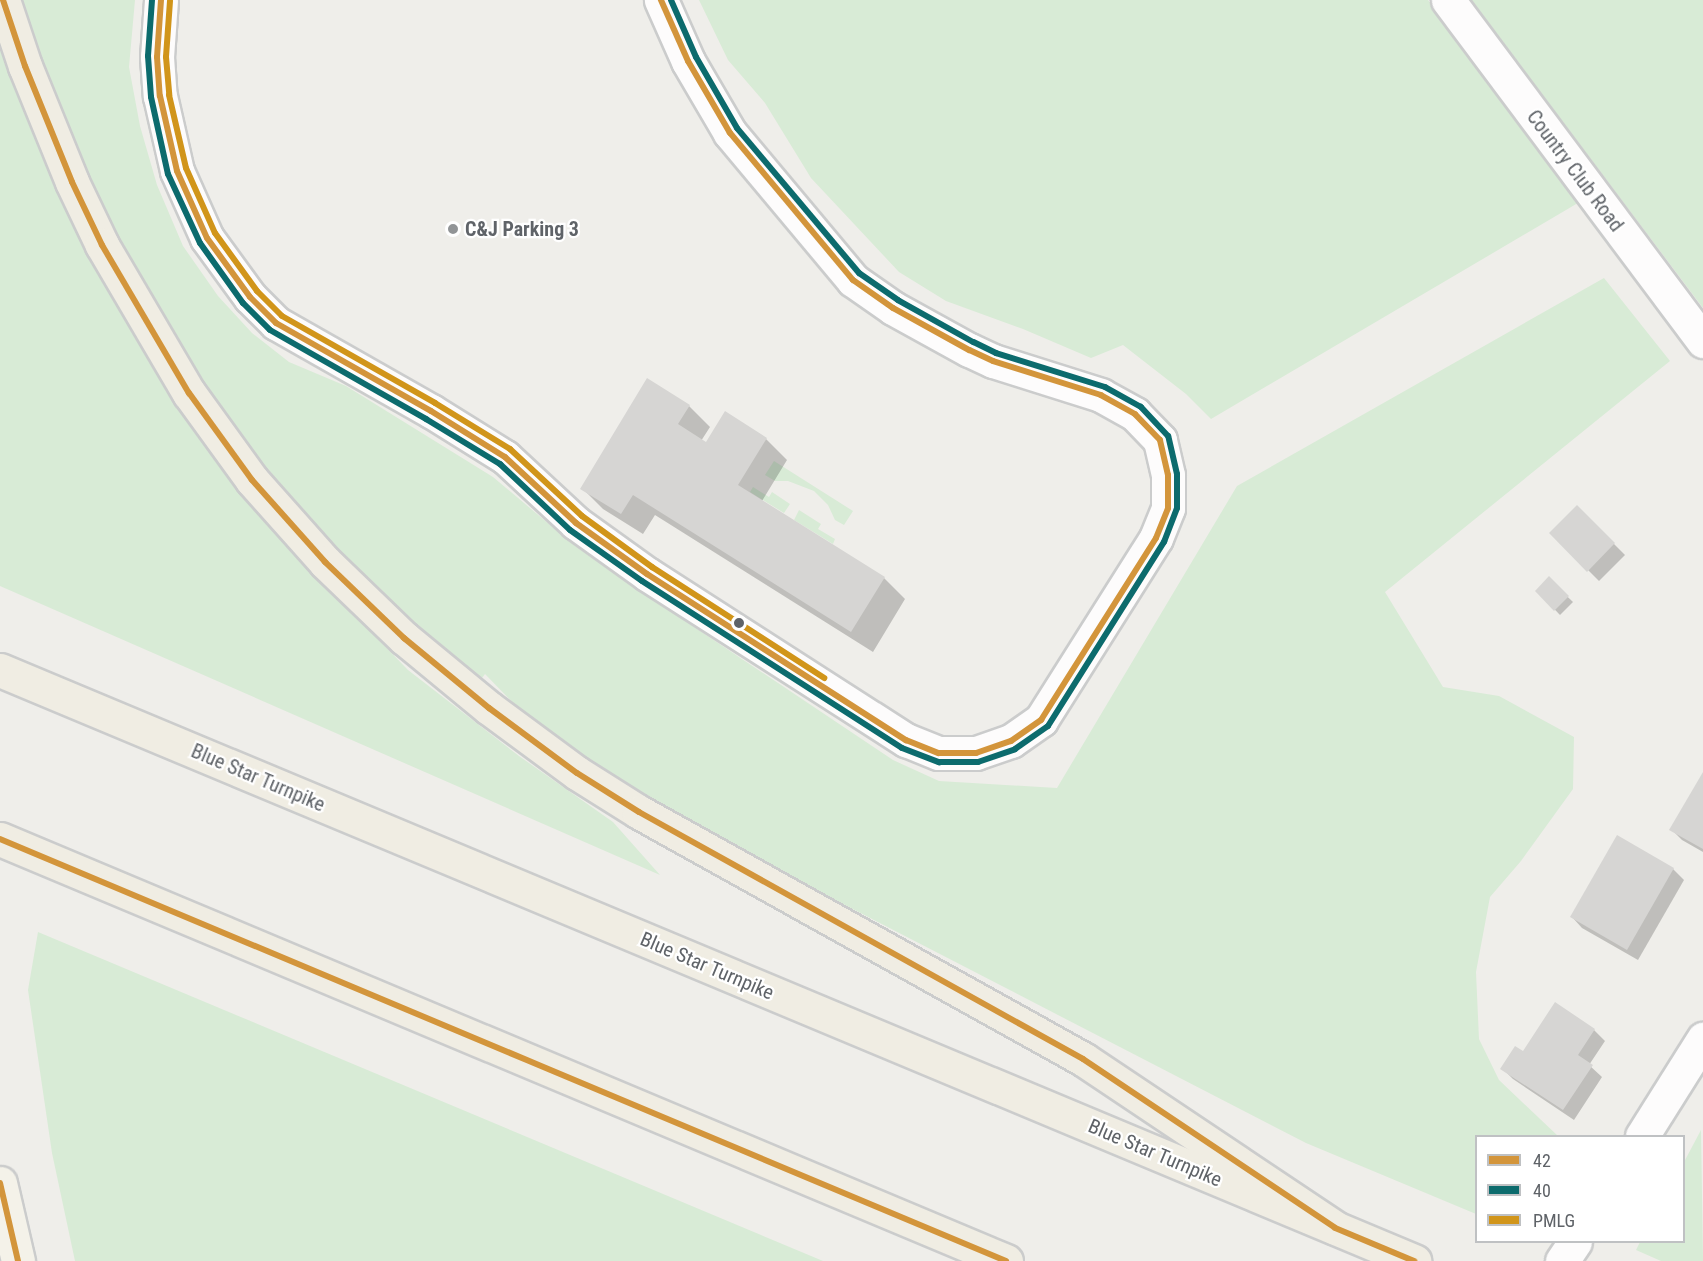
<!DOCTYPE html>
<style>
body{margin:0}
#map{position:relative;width:1703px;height:1261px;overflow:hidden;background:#efeeea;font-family:"Roboto Condensed",sans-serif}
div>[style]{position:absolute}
.green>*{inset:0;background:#d8ebd6}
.shadow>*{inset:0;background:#0003}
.building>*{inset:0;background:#d6d5d3}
.roads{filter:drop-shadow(2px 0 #cbcccc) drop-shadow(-2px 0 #cbcccc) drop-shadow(0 2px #cbcccc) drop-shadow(0 -2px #cbcccc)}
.minor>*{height:33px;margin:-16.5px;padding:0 16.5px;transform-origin:16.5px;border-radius:16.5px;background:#fdfcfc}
.major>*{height:33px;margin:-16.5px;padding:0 16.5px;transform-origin:16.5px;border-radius:16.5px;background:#f4f2e9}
.highway>*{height:33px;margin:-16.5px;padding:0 16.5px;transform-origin:16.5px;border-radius:16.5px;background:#f0ede3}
.bus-1>*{height:6px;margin:-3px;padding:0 3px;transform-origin:3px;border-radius:3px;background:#d3953b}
.bus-2>*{height:6px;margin:-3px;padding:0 3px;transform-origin:3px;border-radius:3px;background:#0c6b6d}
.bus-3>*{height:6px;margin:-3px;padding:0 3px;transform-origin:3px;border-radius:3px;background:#d1951a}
.dots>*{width:16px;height:16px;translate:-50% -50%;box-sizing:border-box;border:3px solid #fff;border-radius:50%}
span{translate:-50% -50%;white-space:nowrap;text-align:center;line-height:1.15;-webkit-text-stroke:4.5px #fff;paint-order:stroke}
.street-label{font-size:20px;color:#5f6368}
.poi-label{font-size:20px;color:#5f6368;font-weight:700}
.left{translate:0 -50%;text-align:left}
.legend{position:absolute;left:1475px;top:1135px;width:210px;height:108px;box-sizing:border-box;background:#fff;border:2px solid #bfc1c3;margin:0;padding:8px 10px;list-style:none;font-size:18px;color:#5f6368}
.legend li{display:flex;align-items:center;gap:12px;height:30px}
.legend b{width:30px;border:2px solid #bfc1c3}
</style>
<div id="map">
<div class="green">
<i style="clip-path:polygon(22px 0,135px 0,129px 67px,140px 126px,157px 185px,183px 246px,218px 296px,252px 333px,289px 362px,346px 386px,493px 477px,574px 545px,618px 576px,893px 760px,939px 781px,1057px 788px,1237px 486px,1604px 278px,1670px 361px,1385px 592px,1443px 687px,1499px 696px,1574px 737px,1573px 789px,1521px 861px,1490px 897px,1476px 972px,1479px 1039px,1499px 1080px,1558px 1136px,1476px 1136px,1476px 1214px,1306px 1143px,684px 822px,583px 759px,525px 715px,485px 674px,479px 682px,404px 621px,336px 555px,276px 485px,194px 374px,118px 239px,53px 98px)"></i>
<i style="clip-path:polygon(699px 0,1428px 0,1583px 200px,1211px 419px,1186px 394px,1123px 345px,1091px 358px,1023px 329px,946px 301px,899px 272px,811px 178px,765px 103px,728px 60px)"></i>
<i style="clip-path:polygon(1470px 0,1703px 0,1703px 308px,1510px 52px)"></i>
<i style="clip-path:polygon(0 43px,49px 168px,171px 391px,226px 474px,311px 570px,408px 670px,519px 756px,613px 822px,660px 875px,0 586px)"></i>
<i style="clip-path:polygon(774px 461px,853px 511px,844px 525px,835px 520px,828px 505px,814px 491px,788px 481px,775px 481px,765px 475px)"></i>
<i style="clip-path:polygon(753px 487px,769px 497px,772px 492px,790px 504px,784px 513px,750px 492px)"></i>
<i style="clip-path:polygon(799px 510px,821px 524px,818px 529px,835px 539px,833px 544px,794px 520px)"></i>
<i style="clip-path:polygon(38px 932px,823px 1261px,75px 1261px,52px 1153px,28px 990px)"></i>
<i style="clip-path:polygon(1701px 1130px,1703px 1261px,1661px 1261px,1636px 1250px,1640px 1242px,1684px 1242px,1684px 1162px)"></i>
</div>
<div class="shadow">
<i style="clip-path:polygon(689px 406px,710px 427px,701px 441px,706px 444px,766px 439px,787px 460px,762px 501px,884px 578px,905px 599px,873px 652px,655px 515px,643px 534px,603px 509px,582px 488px)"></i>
<i style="clip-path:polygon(1577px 507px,1625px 555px,1599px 581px,1551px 533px)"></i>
<i style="clip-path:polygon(1549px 579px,1573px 602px,1560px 615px,1537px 591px)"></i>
<i style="clip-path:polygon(1703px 775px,1703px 852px,1682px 840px,1671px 829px)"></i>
<i style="clip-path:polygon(1673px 869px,1684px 880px,1638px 960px,1582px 928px,1572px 917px)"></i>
<i style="clip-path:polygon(1594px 1030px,1605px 1041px,1589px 1065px,1602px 1077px,1574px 1120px,1513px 1079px,1502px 1068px,1523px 1053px)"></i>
</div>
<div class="building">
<i style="clip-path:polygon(647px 378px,690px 405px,678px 424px,706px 442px,725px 411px,767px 438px,738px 485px,885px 577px,851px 632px,633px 495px,621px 514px,580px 489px)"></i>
<i style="clip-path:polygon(1577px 505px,1615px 543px,1587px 572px,1549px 533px)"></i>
<i style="clip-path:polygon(1549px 576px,1569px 596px,1554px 611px,1535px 591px)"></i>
<i style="clip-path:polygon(1703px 772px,1703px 849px,1669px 830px)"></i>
<i style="clip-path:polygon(1617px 835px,1674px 868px,1627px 950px,1570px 917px)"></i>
<i style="clip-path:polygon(1555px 1002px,1595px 1029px,1578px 1055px,1593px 1065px,1563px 1110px,1500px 1069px,1515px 1046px,1523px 1051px)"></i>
</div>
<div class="roads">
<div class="minor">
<i style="left:161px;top:0;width:57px;rotate:94deg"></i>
<i style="left:157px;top:57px;width:39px;rotate:86deg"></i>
<i style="left:160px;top:96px;width:77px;rotate:77.2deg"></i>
<i style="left:177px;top:171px;width:73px;rotate:65.9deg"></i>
<i style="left:207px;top:238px;width:73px;rotate:53.9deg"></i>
<i style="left:250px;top:297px;width:37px;rotate:45deg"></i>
<i style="left:276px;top:323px;width:178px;rotate:29.6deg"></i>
<i style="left:431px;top:411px;width:87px;rotate:31.9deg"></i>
<i style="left:505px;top:457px;width:97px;rotate:42.9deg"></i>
<i style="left:576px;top:523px;width:87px;rotate:35.7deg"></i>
<i style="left:647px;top:574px;width:308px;rotate:32.7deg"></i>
<i style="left:906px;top:740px;width:35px;rotate:22deg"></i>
<i style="left:939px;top:753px;width:37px"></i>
<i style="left:976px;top:753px;width:37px;rotate:-19deg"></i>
<i style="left:1011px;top:741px;width:37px;rotate:-35deg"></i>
<i style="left:1041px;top:720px;width:215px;rotate:-57.7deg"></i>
<i style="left:1156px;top:538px;width:32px;rotate:-68deg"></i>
<i style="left:1168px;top:508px;width:33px;rotate:-90deg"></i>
<i style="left:1168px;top:475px;width:36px;rotate:-103deg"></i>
<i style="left:1160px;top:440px;width:36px;rotate:-134deg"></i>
<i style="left:1135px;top:414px;width:39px;rotate:-151deg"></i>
<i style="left:1101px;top:395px;width:113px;rotate:-162.5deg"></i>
<i style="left:993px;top:361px;width:26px;rotate:-155deg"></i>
<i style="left:969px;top:350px;width:87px;rotate:-151.1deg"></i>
<i style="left:893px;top:308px;width:49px;rotate:-145deg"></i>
<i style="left:853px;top:280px;width:192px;rotate:-129.9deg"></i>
<i style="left:730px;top:133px;width:83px;rotate:-120.3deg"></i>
<i style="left:688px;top:61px;width:67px;rotate:-113.9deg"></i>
<i style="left:1448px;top:0;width:426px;rotate:53.2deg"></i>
<i style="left:1642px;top:1136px;width:115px;rotate:-57.8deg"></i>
<i style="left:1562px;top:1261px;width:23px;rotate:-56deg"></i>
</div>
<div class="major">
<i style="left:0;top:1183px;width:80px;rotate:77deg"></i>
</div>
<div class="highway">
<i style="left:3px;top:0;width:70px;rotate:71.6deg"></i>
<i style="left:25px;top:66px;width:125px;rotate:67.9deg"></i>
<i style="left:72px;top:182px;width:70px;rotate:64.5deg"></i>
<i style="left:102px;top:245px;width:172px;rotate:59.6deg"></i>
<i style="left:189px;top:393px;width:107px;rotate:54.1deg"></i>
<i style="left:252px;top:480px;width:110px;rotate:48.3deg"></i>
<i style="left:325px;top:562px;width:110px;rotate:43.9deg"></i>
<i style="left:404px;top:638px;width:110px;rotate:39.5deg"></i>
<i style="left:489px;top:708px;width:109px;rotate:36.5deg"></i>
<i style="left:577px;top:773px;width:73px;rotate:32.2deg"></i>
<i style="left:639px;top:812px;width:508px;rotate:29.09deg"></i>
<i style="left:1083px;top:1059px;width:303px;rotate:33.8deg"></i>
<i style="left:0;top:670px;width:1533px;rotate:22.68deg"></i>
<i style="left:0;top:839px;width:1091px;rotate:22.76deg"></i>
</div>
</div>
<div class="bus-1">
<i style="left:3px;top:0;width:70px;rotate:71.6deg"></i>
<i style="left:25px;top:66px;width:125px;rotate:67.9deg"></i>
<i style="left:72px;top:182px;width:70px;rotate:64.5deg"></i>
<i style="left:102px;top:245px;width:172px;rotate:59.6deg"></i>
<i style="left:189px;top:393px;width:107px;rotate:54.1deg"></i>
<i style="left:252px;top:480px;width:110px;rotate:48.3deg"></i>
<i style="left:325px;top:562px;width:110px;rotate:43.9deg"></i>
<i style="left:404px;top:638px;width:110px;rotate:39.5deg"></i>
<i style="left:489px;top:708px;width:109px;rotate:36.5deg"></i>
<i style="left:577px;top:773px;width:73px;rotate:32.2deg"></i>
<i style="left:639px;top:812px;width:508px;rotate:29.09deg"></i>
<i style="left:1083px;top:1059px;width:303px;rotate:33.8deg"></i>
<i style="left:1335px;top:1228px;width:86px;rotate:22.7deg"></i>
<i style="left:161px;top:0;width:57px;rotate:94deg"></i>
<i style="left:157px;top:57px;width:39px;rotate:86deg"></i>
<i style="left:160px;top:96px;width:77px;rotate:77.2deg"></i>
<i style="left:177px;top:171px;width:73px;rotate:65.9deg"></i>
<i style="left:207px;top:238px;width:73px;rotate:53.9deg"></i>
<i style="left:250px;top:297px;width:37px;rotate:45deg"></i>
<i style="left:276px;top:323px;width:178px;rotate:29.6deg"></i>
<i style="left:431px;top:411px;width:87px;rotate:31.9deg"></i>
<i style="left:505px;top:457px;width:97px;rotate:42.9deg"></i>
<i style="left:576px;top:523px;width:87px;rotate:35.7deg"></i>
<i style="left:647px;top:574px;width:308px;rotate:32.7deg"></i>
<i style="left:906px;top:740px;width:35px;rotate:22deg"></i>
<i style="left:939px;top:753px;width:37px"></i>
<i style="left:976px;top:753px;width:37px;rotate:-19deg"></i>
<i style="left:1011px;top:741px;width:37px;rotate:-35deg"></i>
<i style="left:1041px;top:720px;width:215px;rotate:-57.7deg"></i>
<i style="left:1156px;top:538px;width:32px;rotate:-68deg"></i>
<i style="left:1168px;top:508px;width:33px;rotate:-90deg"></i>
<i style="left:1168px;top:475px;width:36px;rotate:-103deg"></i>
<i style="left:1160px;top:440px;width:36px;rotate:-134deg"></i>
<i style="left:1135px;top:414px;width:39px;rotate:-151deg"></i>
<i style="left:1101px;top:395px;width:113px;rotate:-162.5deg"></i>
<i style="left:993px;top:361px;width:26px;rotate:-155deg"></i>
<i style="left:969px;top:350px;width:87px;rotate:-151.1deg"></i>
<i style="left:893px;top:308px;width:49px;rotate:-145deg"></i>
<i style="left:853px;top:280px;width:192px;rotate:-129.9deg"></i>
<i style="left:730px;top:133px;width:83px;rotate:-120.3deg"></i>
<i style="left:688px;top:61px;width:67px;rotate:-113.9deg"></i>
<i style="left:0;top:839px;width:1091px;rotate:22.76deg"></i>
<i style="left:0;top:1183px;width:80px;rotate:77deg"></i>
</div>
<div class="bus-2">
<i style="left:152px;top:0;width:56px;rotate:94.1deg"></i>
<i style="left:148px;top:56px;width:41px;rotate:85.8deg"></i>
<i style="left:151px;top:97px;width:79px;rotate:77.6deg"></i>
<i style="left:168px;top:174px;width:76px;rotate:65.1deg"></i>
<i style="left:200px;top:243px;width:74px;rotate:54.4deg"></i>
<i style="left:243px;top:303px;width:38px;rotate:45deg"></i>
<i style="left:270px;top:330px;width:180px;rotate:29.7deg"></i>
<i style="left:426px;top:419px;width:87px;rotate:31.3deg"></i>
<i style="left:500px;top:464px;width:96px;rotate:43.3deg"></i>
<i style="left:570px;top:530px;width:88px;rotate:35.3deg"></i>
<i style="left:642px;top:581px;width:309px;rotate:32.7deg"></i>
<i style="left:902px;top:748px;width:40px;rotate:21deg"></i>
<i style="left:939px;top:762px;width:39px"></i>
<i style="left:978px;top:762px;width:39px;rotate:-19deg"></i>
<i style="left:1015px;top:749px;width:40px;rotate:-34.9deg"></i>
<i style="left:1048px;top:726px;width:218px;rotate:-57.8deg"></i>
<i style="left:1164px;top:542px;width:36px;rotate:-69deg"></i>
<i style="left:1177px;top:508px;width:34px;rotate:-90deg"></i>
<i style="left:1177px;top:474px;width:39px;rotate:-103deg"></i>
<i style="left:1168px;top:436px;width:40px;rotate:-133deg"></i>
<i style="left:1141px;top:407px;width:41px;rotate:-150.9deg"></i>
<i style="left:1105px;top:387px;width:114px;rotate:-162.7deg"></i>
<i style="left:996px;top:353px;width:25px;rotate:-154deg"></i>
<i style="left:973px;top:342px;width:86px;rotate:-150.8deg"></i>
<i style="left:898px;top:300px;width:47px;rotate:-145.3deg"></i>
<i style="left:859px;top:273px;width:189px;rotate:-130.1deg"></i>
<i style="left:737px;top:128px;width:82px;rotate:-120deg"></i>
<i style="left:696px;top:57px;width:62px;rotate:-113.7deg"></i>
</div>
<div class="bus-3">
<i style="left:170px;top:1px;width:56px;rotate:94.1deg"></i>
<i style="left:166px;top:57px;width:38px;rotate:85deg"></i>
<i style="left:169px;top:95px;width:75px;rotate:76.9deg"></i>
<i style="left:186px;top:168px;width:71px;rotate:66deg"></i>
<i style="left:215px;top:233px;width:72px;rotate:54.1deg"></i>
<i style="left:257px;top:291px;width:35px;rotate:45deg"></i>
<i style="left:282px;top:316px;width:176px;rotate:29.6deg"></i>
<i style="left:435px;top:403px;width:88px;rotate:31.5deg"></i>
<i style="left:510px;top:449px;width:98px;rotate:42.9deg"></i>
<i style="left:582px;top:516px;width:87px;rotate:36.1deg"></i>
<i style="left:652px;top:567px;width:205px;rotate:32.8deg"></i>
</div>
<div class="dots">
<i style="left:453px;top:229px;background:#919496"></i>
<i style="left:739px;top:623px;background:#5f6368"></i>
</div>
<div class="street-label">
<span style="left:1575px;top:171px;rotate:53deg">Country Club Road</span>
<span style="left:258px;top:778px;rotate:23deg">Blue Star Turnpike</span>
<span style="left:707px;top:966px;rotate:23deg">Blue Star Turnpike</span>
<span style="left:1155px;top:1153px;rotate:23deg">Blue Star Turnpike</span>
</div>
<div class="poi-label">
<span class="left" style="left:465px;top:229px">C&amp;J Parking 3</span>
</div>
<ul class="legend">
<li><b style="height:8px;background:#d3953b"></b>42</li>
<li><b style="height:8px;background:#0c6b6d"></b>40</li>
<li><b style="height:8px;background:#d1951a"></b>PMLG</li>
</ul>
</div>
